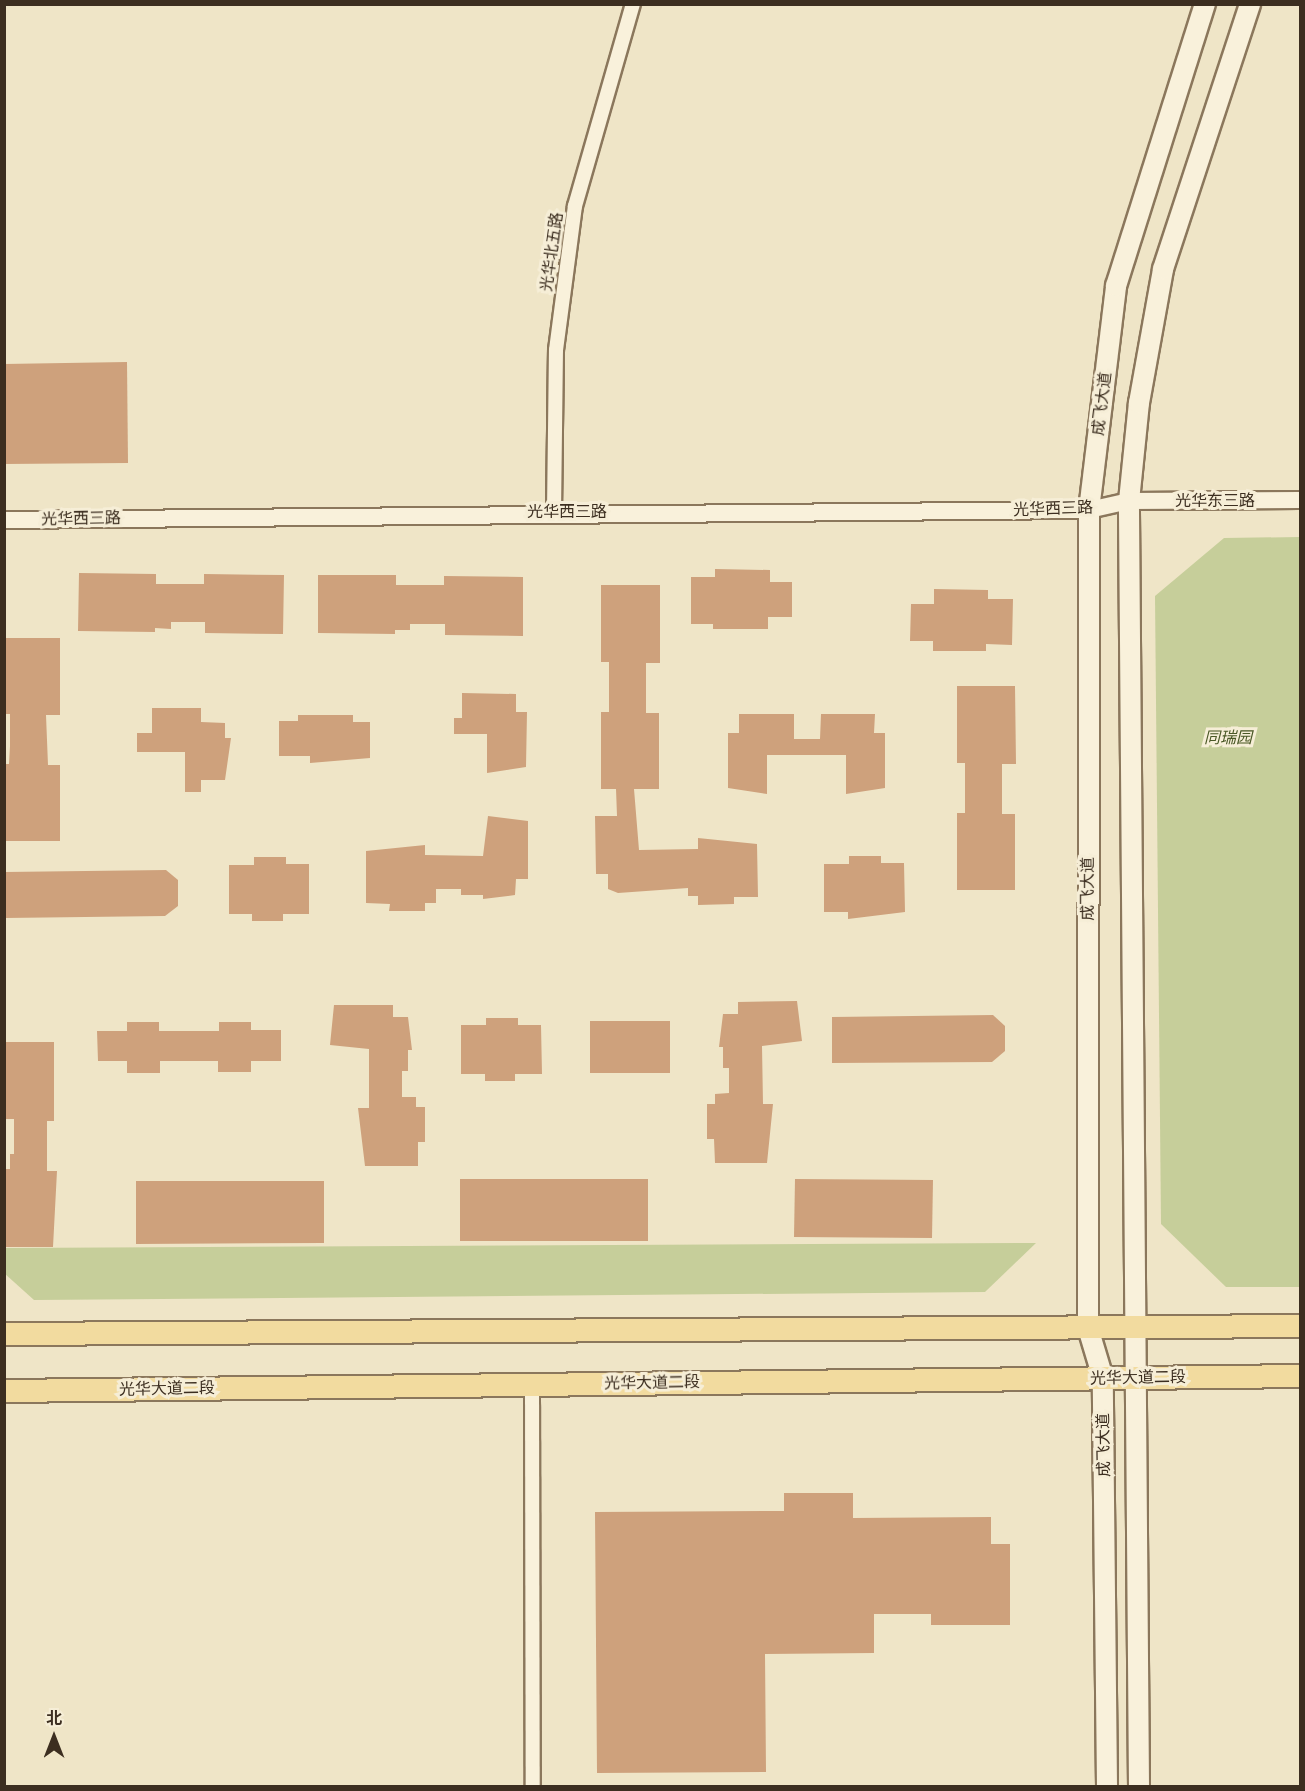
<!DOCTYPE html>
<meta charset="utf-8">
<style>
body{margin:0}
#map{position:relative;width:1305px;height:1791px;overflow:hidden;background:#efe5c7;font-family:"Roboto Serif","Noto Sans SC",serif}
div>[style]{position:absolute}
.green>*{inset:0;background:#c6ce9a}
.building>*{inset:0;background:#cea17c}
.roads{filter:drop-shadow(2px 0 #8b775c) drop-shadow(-2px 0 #8b775c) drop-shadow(0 2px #8b775c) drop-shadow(0 -2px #8b775c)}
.minor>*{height:14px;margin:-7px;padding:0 7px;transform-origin:7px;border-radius:7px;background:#f9f1db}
.tertiary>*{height:16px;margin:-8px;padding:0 8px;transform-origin:8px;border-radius:8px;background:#f9f1db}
.secondary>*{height:20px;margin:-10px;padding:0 10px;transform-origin:10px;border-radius:10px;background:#f9f1db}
.primary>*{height:22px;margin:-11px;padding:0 11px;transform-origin:11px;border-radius:11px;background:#f2db9f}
span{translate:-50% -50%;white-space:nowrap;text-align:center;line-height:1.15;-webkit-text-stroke:6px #f6eed7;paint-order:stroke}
.street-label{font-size:16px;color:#3c2e20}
.park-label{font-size:16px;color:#4a5826;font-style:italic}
.frame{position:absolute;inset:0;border:6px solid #3c2e20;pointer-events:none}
.north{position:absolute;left:24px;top:1707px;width:60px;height:60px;-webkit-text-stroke:4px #f6eed7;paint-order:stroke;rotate:0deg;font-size:16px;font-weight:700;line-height:24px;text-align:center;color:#3c2e20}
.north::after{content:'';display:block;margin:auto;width:21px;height:27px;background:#3c2e20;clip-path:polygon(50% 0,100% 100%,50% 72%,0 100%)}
</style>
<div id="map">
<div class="green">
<i style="clip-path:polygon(1300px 537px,1300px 1287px,1226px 1287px,1161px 1224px,1155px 596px,1224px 538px)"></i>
<i style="clip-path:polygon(1036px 1243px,985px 1292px,34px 1300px,4px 1273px,5px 1248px)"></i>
</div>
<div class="building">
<i style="clip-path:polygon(127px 362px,128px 463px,4px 464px,4px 364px)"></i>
<i style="clip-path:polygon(715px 569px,770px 570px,770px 582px,792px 582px,792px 617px,768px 617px,768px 629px,713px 629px,713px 624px,691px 624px,691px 577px,715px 577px)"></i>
<i style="clip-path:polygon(79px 573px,156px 574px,156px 584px,204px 584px,204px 574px,284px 575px,283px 634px,205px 633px,205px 622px,171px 622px,171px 629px,155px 628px,155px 632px,78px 631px)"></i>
<i style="clip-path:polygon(318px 575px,396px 575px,396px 585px,444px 585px,444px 576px,523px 577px,523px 636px,445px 635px,445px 624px,410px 624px,410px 630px,395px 630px,395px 634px,318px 633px)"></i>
<i style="clip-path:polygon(601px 585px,660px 585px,660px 663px,646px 663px,646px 713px,659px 713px,659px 789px,634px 789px,639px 850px,698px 849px,698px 838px,757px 844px,758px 897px,734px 897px,734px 904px,698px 905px,698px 896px,688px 896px,688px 888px,618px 893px,608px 889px,608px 874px,596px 874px,595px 816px,617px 816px,616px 789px,601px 789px,601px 712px,609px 712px,609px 662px,601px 662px)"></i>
<i style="clip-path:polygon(934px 589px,988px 590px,988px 599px,1013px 599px,1012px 645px,986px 644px,986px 651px,933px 651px,933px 641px,910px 641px,911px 604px,934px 604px)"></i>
<i style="clip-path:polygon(4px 638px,60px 638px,60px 715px,46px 715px,48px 765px,60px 765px,60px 841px,4px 841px,4px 764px,9px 764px,10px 746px,10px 714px,4px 714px)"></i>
<i style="clip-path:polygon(957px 686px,1015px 686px,1016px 764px,1002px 764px,1002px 814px,1015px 814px,1015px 890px,957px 890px,957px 813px,965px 813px,965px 763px,957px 763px)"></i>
<i style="clip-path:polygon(462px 693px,516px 694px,516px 712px,527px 712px,526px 767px,487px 773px,487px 734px,454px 734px,454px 718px,462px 718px)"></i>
<i style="clip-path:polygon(152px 708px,201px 708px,201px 722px,225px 723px,225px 738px,231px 738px,225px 780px,201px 780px,201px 792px,185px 792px,185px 752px,137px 752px,137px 733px,152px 733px)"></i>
<i style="clip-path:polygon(739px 714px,794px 714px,794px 739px,820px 739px,821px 714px,875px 714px,874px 733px,885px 733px,885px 788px,846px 794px,846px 755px,767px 755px,767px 794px,728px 788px,728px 733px,739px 733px)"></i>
<i style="clip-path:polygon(298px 715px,353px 715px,353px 722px,370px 722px,370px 758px,310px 763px,310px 756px,279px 756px,279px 721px,298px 721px)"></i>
<i style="clip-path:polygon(488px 816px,528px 821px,528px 879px,516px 879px,515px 895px,483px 899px,483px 895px,461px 895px,461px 889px,436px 889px,436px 903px,425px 903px,425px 911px,389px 911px,390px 904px,366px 903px,366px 851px,425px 845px,425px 855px,483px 856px)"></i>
<i style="clip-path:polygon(849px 856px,881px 856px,881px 863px,904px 863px,905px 912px,848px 919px,848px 912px,824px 912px,824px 864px,849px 864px)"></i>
<i style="clip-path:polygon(254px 857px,286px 857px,286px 864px,309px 864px,309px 914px,283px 914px,283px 921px,252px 921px,252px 914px,229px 914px,229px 865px,254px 865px)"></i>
<i style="clip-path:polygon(166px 870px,178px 880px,178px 906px,165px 916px,5px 918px,5px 872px)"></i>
<i style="clip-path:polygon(797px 1001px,802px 1041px,762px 1046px,763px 1104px,773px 1104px,767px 1163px,715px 1163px,714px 1139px,707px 1139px,707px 1104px,715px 1104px,715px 1094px,729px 1093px,729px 1068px,723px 1068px,723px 1047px,719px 1047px,723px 1014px,738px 1014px,738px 1002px)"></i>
<i style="clip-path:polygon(334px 1005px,393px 1005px,393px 1017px,408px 1017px,412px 1050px,408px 1050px,408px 1071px,402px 1071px,402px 1097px,416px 1097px,416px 1107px,425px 1107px,425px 1142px,418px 1142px,418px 1166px,365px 1166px,358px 1108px,369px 1108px,369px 1049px,330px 1045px)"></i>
<i style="clip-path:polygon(993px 1015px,1005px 1026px,1005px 1051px,992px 1062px,832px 1063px,832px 1017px)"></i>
<i style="clip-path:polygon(486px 1018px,518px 1018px,518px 1025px,541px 1025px,542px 1074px,515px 1074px,515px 1081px,485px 1081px,485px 1074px,461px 1074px,461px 1025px,486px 1025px)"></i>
<i style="clip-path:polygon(590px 1021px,670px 1021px,670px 1073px,590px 1073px)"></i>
<i style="clip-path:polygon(127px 1022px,159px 1022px,159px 1031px,219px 1031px,219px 1022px,251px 1022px,251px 1030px,281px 1030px,281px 1061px,251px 1061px,251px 1072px,218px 1072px,218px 1061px,160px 1061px,160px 1073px,127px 1073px,127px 1061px,98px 1061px,97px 1031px,127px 1031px)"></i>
<i style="clip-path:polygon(4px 1042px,54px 1042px,54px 1121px,47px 1121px,47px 1171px,57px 1171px,53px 1247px,4px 1247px,4px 1169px,10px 1169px,10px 1154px,14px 1154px,14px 1119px,4px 1119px)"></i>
<i style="clip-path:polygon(460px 1179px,648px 1179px,648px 1241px,460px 1241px)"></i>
<i style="clip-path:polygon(795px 1179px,933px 1180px,932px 1238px,794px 1237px)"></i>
<i style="clip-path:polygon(136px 1181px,324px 1181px,324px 1243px,136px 1244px)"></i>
<i style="clip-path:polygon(784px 1493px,853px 1493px,853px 1518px,991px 1517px,991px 1544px,1010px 1544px,1010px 1625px,931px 1625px,931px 1614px,874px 1614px,874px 1653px,765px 1654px,766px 1772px,597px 1773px,595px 1512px,784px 1511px)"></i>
</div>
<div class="roads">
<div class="minor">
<i style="left:554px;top:512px;width:162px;rotate:-89.3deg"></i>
<i style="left:556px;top:350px;width:145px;rotate:-82.5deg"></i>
<i style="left:575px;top:206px;width:210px;rotate:-74deg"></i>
<i style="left:532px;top:1384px;width:402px;rotate:89.9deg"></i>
</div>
<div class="tertiary">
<i style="left:4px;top:520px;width:1085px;rotate:-0.53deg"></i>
<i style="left:1089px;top:510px;width:41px;rotate:-12.7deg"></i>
<i style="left:1129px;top:501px;width:171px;rotate:-0.3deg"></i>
</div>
<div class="secondary">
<i style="left:1107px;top:1786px;width:408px;rotate:-90.6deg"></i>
<i style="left:1103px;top:1378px;width:52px;rotate:-106.7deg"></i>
<i style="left:1088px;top:1328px;width:818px;rotate:-89.93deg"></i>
<i style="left:1089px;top:510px;width:226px;rotate:-83.1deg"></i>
<i style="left:1116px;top:286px;width:296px;rotate:-72.5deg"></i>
<i style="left:1139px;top:1786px;width:1285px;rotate:-90.45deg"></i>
<i style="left:1129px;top:501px;width:99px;rotate:-84.2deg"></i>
<i style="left:1139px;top:403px;width:136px;rotate:-79.8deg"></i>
<i style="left:1163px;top:269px;width:279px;rotate:-71.8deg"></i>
</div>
<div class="primary">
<i style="left:4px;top:1334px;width:1296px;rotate:-0.35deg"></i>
<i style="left:4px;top:1391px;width:1296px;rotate:-0.66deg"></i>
</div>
</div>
<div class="street-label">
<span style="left:552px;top:252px;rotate:-82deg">光华北五路</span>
<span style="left:1102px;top:404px;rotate:-83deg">成飞大道</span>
<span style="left:1215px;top:501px">光华东三路</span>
<span style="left:1053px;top:509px;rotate:-2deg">光华西三路</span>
<span style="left:567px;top:512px">光华西三路</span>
<span style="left:81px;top:519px;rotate:-1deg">光华西三路</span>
<span style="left:1088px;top:889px;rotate:-90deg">成飞大道</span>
<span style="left:1138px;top:1378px;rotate:-1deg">光华大道二段</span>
<span style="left:652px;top:1383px;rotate:-1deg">光华大道二段</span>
<span style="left:167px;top:1389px;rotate:-1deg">光华大道二段</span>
<span style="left:1104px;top:1445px;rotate:-91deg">成飞大道</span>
</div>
<div class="park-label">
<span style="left:1228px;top:738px">同瑞园</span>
</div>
<div class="frame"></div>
<div class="north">北</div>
</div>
